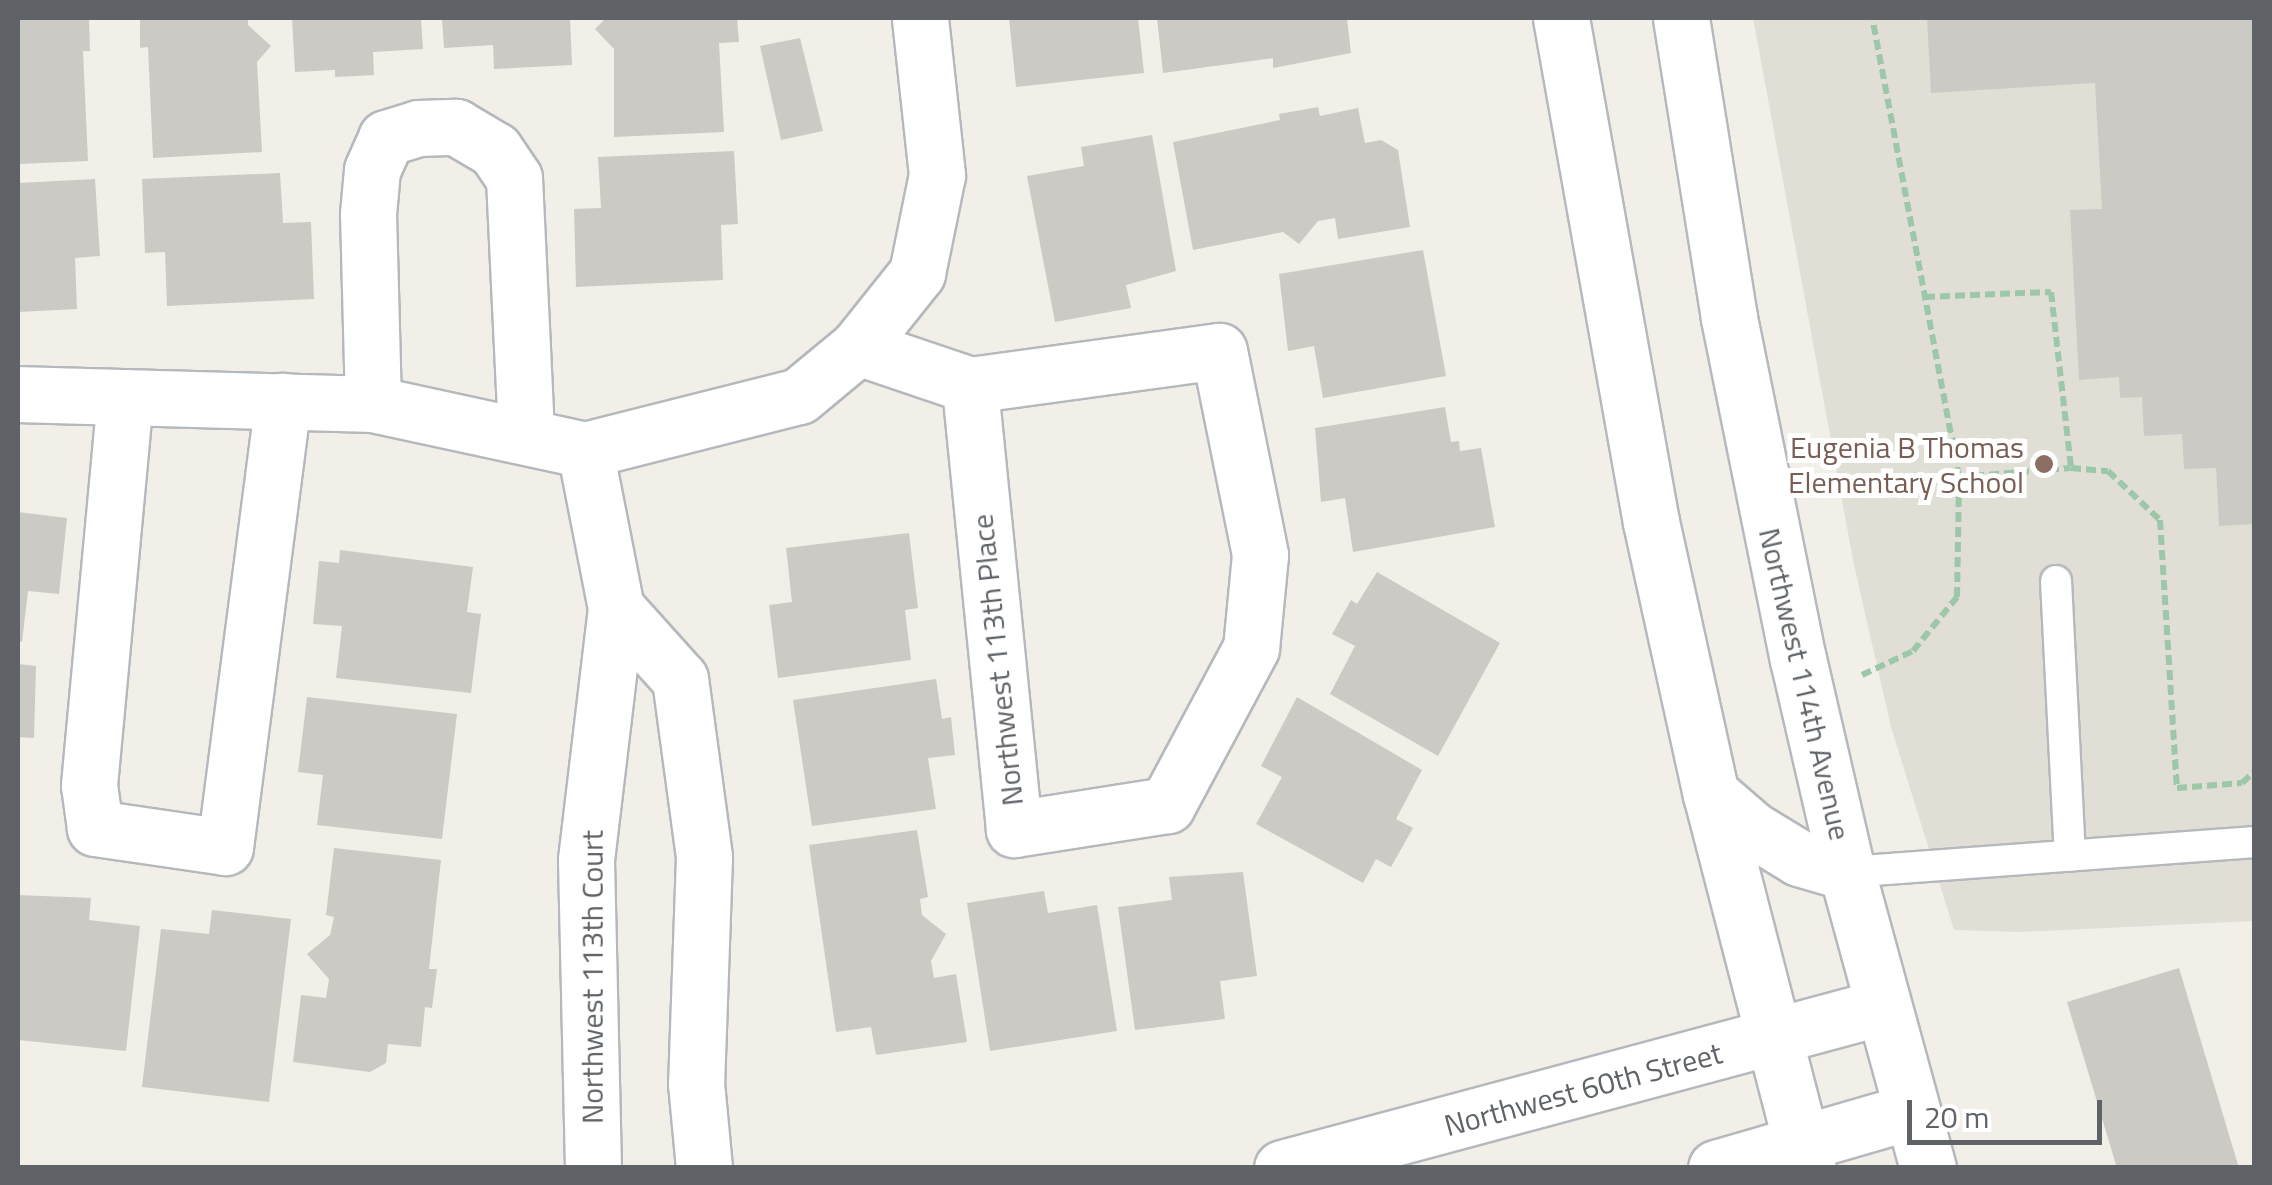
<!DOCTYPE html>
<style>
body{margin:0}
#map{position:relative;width:2272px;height:1185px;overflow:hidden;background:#f1efe8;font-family:"Titillium Web",sans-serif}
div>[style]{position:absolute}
.education>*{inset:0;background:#e1ded6}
.building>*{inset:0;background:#cccac5}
.path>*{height:6px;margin-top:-3px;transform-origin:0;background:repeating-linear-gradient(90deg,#9cc7a9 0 10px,transparent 0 15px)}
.roads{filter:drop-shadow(2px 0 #b5b8bc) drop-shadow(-2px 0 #b5b8bc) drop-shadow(0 2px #b5b8bc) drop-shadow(0 -2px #b5b8bc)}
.lane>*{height:30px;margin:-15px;padding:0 15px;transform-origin:15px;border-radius:15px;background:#fff}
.street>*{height:55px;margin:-27.5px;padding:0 27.5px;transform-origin:27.5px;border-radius:27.5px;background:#fff}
.secondary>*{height:55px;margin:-27.5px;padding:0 27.5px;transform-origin:27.5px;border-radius:27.5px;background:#fff}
.dots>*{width:28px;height:28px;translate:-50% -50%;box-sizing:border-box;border:5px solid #fff;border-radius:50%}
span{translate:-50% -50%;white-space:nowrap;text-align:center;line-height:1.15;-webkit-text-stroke:10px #fff;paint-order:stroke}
.education-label{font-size:30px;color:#785e54}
.right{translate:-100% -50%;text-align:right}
.street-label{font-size:30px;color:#5f6368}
.frame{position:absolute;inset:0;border:20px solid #5f6368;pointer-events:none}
.scale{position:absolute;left:1907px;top:1100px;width:195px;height:45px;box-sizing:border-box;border:5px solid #5f6368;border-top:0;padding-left:12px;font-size:30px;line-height:35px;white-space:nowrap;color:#5f6368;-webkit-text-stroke:8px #fff;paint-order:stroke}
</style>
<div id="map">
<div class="education">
<i style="clip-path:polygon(1753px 18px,2254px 18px,2254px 921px,2020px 932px,1954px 930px,1891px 727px,1854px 565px)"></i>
</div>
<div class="building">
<i style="clip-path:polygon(18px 18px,89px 18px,90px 51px,83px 51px,88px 161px,18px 164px)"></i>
<i style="clip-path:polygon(140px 18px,248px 18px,248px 25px,271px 46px,257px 62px,262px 152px,153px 158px,148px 47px,140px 48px)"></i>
<i style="clip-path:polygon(292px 18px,421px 18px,423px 49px,373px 52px,374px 75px,335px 77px,335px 70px,295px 72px)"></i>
<i style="clip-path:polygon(442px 18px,570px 18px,572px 65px,494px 69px,493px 45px,444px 48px)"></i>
<i style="clip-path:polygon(606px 18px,737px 18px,739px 42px,719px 43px,724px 132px,614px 137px,614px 49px,595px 29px)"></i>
<i style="clip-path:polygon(1009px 18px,1138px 18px,1144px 73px,1016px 87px)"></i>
<i style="clip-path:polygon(1157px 18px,1347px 18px,1351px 53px,1273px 68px,1273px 58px,1163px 73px)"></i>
<i style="clip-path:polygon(1927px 18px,2254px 18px,2254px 524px,2219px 526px,2216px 468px,2184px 469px,2182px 434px,2144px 436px,2142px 397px,2120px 398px,2119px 377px,2079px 380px,2070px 210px,2102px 209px,2095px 83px,1931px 93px)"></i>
<i style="clip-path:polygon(800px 38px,823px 131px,781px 140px,760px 46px)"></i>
<i style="clip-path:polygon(1318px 107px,1320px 116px,1358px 108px,1365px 143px,1381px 140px,1398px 150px,1410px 227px,1338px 239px,1335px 218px,1318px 221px,1299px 244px,1283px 232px,1193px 250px,1173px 142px,1280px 120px,1279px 114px)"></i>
<i style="clip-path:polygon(1152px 135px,1176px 271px,1126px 285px,1131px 308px,1055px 322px,1027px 176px,1084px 166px,1081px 147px)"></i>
<i style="clip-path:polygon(734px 151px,738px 224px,721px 225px,723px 280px,576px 287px,574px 209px,601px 208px,598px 157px)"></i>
<i style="clip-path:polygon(280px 173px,283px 223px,311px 222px,314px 299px,167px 306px,165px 252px,145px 253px,142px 179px)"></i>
<i style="clip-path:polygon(95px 179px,100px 256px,75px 258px,77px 309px,18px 312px,18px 183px)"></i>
<i style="clip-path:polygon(1423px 250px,1446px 376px,1323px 398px,1314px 346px,1288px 351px,1279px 274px)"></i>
<i style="clip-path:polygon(1445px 407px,1451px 442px,1459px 441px,1460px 451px,1481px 448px,1495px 527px,1353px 552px,1345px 498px,1321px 502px,1315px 428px)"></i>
<i style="clip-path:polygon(18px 512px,67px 518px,59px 594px,28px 591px,22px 642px,18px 641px)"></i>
<i style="clip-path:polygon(909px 533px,918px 608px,905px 610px,911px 660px,778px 678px,769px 605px,792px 602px,786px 548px)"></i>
<i style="clip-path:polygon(340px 550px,473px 567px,467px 612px,481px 614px,471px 693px,336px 678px,342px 626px,313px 624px,319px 561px,339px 563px)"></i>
<i style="clip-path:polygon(1377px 572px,1500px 643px,1438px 756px,1330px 694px,1355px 646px,1332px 634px,1351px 600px,1357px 604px)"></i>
<i style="clip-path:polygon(18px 664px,36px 666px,34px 738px,18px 737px)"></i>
<i style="clip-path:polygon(936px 679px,942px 719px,951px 717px,955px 755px,928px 758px,936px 809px,812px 826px,793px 700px)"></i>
<i style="clip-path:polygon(307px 697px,457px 714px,442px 839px,317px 825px,323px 775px,298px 772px)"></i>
<i style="clip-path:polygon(1297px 697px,1422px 770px,1396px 819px,1413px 828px,1391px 867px,1376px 859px,1363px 883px,1256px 824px,1282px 777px,1261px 766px)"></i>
<i style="clip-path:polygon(917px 830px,928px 897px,920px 899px,922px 915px,946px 934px,931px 961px,934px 978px,956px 974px,967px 1042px,876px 1055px,871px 1027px,836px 1032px,809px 845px)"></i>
<i style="clip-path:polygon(334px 848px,441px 860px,429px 969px,437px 969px,432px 1008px,425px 1007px,421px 1047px,388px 1044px,386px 1063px,370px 1072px,293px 1062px,301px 995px,326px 998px,329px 979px,307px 954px,330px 935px,334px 917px,326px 915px)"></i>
<i style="clip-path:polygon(1243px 872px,1257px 976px,1220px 981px,1225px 1019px,1135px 1030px,1118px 907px,1172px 900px,1169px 877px)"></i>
<i style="clip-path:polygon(1044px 891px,1048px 913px,1097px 905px,1117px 1031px,990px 1051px,967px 903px)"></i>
<i style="clip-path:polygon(18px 895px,91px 898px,89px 920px,140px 926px,126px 1051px,18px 1040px)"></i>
<i style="clip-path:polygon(212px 910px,291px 919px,269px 1102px,142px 1087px,161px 929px,209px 934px)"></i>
<i style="clip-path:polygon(2179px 968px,2239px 1168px,2117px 1168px,2067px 1002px)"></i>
</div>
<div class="path">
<i style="left:1925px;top:297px;width:126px;rotate:-2.3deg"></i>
<i style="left:2051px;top:292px;width:177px;rotate:83.5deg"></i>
<i style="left:1959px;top:477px;width:112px;rotate:-4.6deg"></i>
<i style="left:2071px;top:468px;width:37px;rotate:5deg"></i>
<i style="left:2108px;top:471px;width:71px;rotate:43.3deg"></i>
<i style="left:2160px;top:520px;width:269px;rotate:86.4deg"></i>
<i style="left:2177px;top:788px;width:65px;rotate:-4.4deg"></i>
<i style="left:2242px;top:783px;width:16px;rotate:-43deg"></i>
<i style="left:1862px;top:675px;width:56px;rotate:-25.2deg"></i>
<i style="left:1913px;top:651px;width:70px;rotate:-50.8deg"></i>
<i style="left:1957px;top:597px;width:120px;rotate:-89deg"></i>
<i style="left:1959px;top:477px;width:467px;rotate:-100.7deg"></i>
</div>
<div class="roads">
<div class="lane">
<i style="left:2056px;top:581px;width:275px;rotate:87.1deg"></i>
<i style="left:1847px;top:872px;width:408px;rotate:-4.2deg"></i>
</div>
<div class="street">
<i style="left:858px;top:347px;width:118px;rotate:18.7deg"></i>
<i style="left:1219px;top:351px;width:208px;rotate:78.6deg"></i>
<i style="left:1260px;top:555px;width:93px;rotate:95.5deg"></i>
<i style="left:1251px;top:648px;width:178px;rotate:118.1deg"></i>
<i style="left:1167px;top:805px;width:155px;rotate:171.1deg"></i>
<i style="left:1014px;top:829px;width:446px;rotate:-95.7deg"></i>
<i style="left:970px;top:385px;width:251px;rotate:-7.8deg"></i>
<i style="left:18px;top:394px;width:355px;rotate:1.6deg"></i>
<i style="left:373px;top:404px;width:217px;rotate:12.2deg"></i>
<i style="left:585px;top:450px;width:221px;rotate:-14.2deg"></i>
<i style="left:799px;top:396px;width:77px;rotate:-39.7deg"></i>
<i style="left:858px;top:347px;width:95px;rotate:-51.4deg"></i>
<i style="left:917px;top:273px;width:100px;rotate:-78.5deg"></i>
<i style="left:937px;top:175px;width:158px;rotate:-96.2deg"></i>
<i style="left:125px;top:397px;width:390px;rotate:95.3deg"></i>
<i style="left:89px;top:785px;width:43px;rotate:82.1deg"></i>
<i style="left:95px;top:828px;width:131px;rotate:8.3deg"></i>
<i style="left:225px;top:847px;width:450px;rotate:-82.6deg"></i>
<i style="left:373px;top:404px;width:190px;rotate:-91.5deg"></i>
<i style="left:368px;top:214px;width:44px;rotate:-84.8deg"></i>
<i style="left:372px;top:170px;width:35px;rotate:-66deg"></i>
<i style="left:386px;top:138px;width:34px;rotate:-17deg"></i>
<i style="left:418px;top:128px;width:38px;rotate:-2deg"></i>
<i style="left:456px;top:127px;width:45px;rotate:30.5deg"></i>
<i style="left:495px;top:150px;width:34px;rotate:56deg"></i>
<i style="left:514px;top:178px;width:259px;rotate:87.3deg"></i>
<i style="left:585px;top:450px;width:161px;rotate:78.9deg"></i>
<i style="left:616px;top:608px;width:254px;rotate:96.8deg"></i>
<i style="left:586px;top:860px;width:308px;rotate:88.7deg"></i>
<i style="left:616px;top:608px;width:96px;rotate:48deg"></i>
<i style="left:680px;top:679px;width:180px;rotate:82.3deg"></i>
<i style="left:704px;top:857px;width:226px;rotate:92deg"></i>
<i style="left:696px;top:1083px;width:85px;rotate:84.6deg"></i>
<i style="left:1282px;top:1168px;width:621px;rotate:-15.02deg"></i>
<i style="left:1716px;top:1168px;width:204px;rotate:-16.2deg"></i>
</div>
<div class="secondary">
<i style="left:1561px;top:18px;width:512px;rotate:79.88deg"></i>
<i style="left:1651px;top:522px;width:279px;rotate:77.6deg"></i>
<i style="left:1711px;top:794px;width:386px;rotate:75.5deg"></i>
<i style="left:1681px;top:18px;width:304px;rotate:80.9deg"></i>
<i style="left:1729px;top:318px;width:348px;rotate:78.6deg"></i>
<i style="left:1798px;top:659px;width:219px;rotate:77deg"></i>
<i style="left:1847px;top:872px;width:307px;rotate:74.7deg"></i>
<i style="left:1711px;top:794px;width:55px;rotate:40.6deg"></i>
<i style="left:1753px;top:830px;width:54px;rotate:31.3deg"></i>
<i style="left:1799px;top:858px;width:50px;rotate:16.3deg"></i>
</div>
</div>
<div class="dots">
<i style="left:2044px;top:464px;background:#8d6e63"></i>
</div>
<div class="education-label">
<span class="right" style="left:2024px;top:464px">Eugenia B Thomas<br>Elementary School</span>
</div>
<div class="street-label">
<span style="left:997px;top:660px;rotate:-96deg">Northwest 113th Place</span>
<span style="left:1805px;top:684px;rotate:77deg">Northwest 114th Avenue</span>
<span style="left:592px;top:977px;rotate:-90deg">Northwest 113th Court</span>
<span style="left:1583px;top:1089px;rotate:-15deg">Northwest 60th Street</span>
</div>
<div class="frame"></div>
<div class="scale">20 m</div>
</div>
